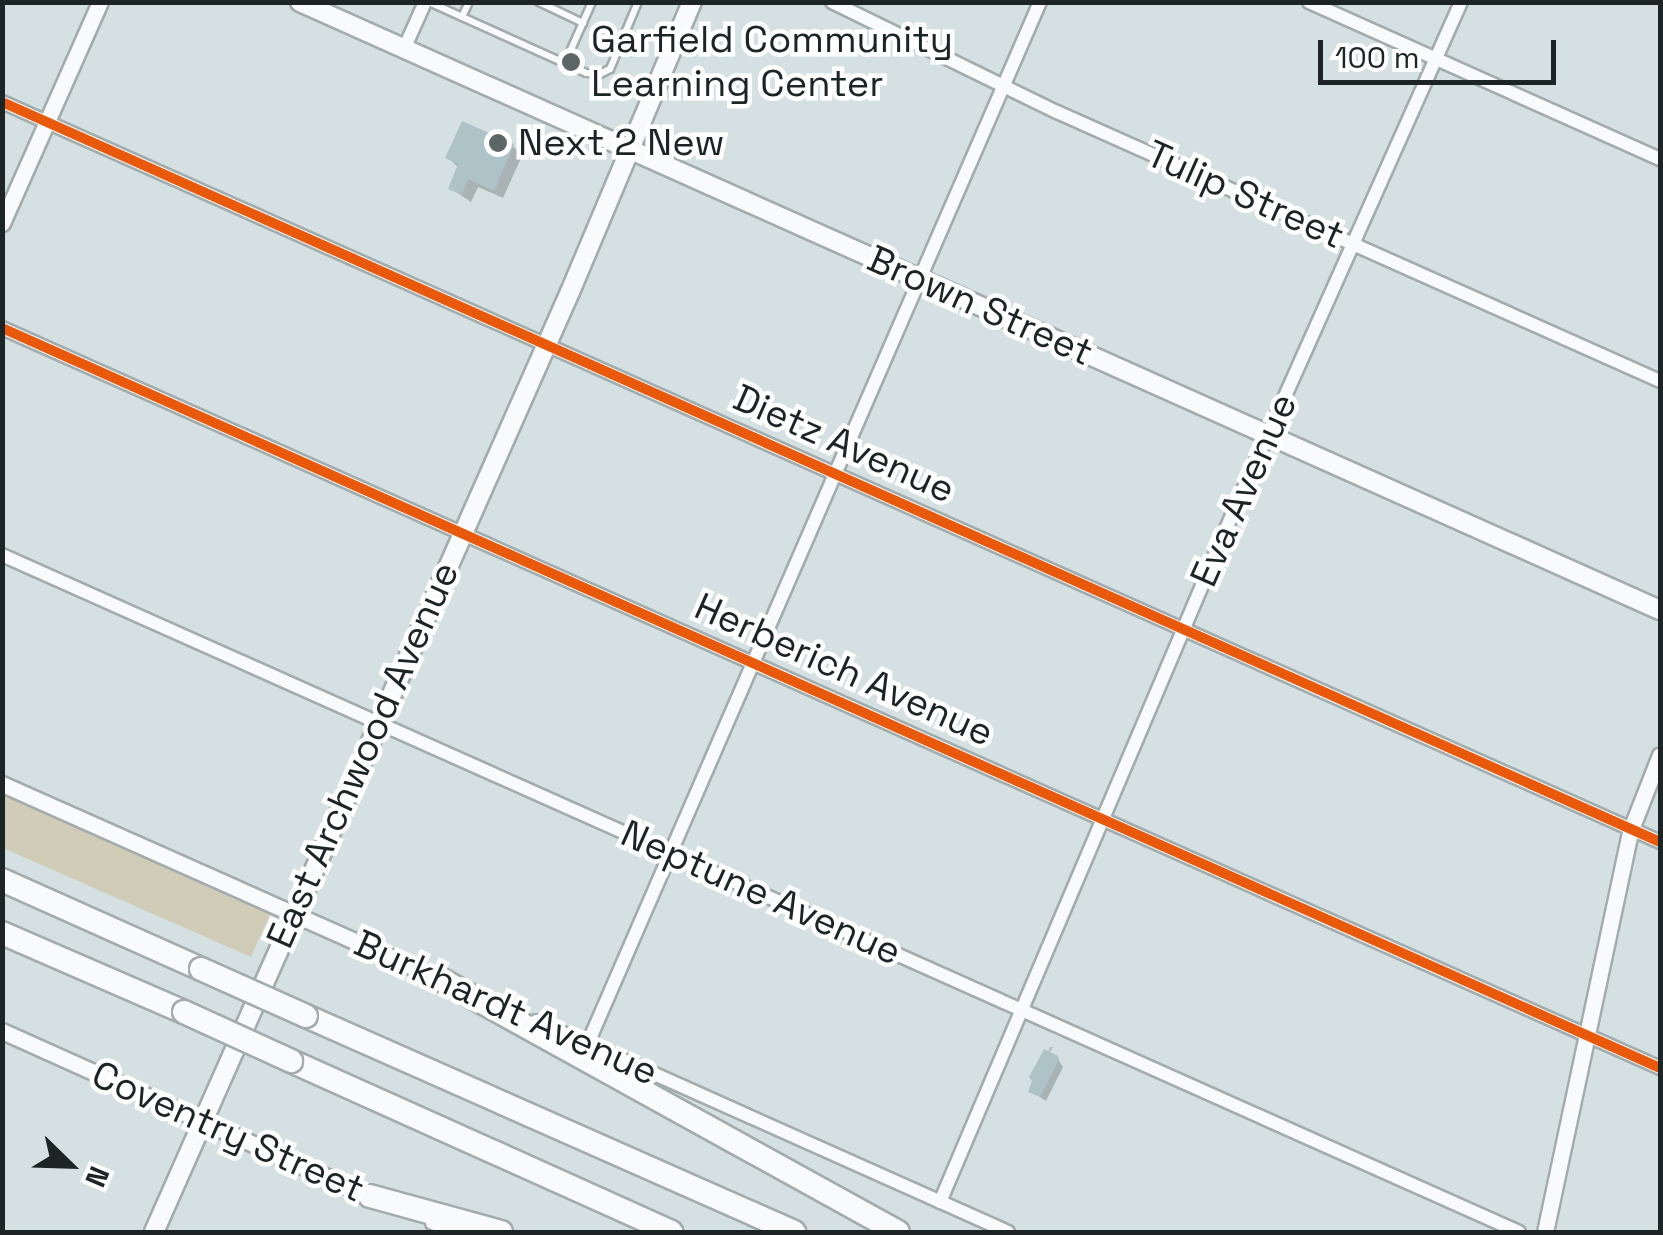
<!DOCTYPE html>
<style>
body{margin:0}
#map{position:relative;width:1663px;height:1235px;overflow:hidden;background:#d5e0e2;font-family:"Space Grotesk",sans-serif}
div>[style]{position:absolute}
.green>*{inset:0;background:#d0ccb7}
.shadow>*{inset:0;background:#0003}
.building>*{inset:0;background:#aec3c7}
.path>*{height:2.5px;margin-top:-1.25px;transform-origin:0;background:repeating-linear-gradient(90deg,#bdc0c1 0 5px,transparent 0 13px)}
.roads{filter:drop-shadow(2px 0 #a3acad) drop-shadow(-2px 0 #a3acad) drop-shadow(0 2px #a3acad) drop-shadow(0 -2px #a3acad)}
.service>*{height:6px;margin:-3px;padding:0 3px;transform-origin:3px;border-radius:3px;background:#f9fafb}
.minor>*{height:12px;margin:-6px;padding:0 6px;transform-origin:6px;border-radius:6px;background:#f9fafb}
.tertiary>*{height:15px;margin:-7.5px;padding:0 7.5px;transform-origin:7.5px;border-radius:7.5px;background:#f9fafb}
.secondary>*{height:18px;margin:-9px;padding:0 9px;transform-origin:9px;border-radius:9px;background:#f9fafb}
.motorway>*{height:22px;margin:-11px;padding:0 11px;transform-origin:11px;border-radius:11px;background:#f9fafb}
.bridges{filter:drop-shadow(2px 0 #a3acad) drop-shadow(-2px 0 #a3acad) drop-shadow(0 2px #a3acad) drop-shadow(0 -2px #a3acad)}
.motorway-bridge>*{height:22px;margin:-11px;padding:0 11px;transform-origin:11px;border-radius:11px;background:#f9fafb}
.cycleway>*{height:10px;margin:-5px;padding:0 5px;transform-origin:5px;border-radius:5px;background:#e8590c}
.dots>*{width:28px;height:28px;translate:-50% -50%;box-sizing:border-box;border:5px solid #fff;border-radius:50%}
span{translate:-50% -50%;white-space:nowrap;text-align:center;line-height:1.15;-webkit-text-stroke:9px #fff;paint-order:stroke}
.poi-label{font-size:38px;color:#1c2425}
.left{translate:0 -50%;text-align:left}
.street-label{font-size:38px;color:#1c2425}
.frame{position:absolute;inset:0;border:5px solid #1c2425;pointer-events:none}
.north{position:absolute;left:20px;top:1115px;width:100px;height:100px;-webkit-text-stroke:8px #fff;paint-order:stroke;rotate:113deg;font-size:28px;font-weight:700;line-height:40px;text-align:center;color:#1c2425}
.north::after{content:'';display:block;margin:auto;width:35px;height:45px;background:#1c2425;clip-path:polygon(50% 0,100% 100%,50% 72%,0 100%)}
.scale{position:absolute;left:1318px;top:40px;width:238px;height:45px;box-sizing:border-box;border:5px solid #1c2425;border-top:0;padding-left:12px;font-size:30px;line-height:35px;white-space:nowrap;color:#1c2425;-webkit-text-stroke:8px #fff;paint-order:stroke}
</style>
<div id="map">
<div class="green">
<i style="clip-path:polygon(3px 792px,270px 914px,251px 957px,3px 848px)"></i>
</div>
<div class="shadow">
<i style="clip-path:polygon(513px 146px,522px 156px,503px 198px,478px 187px,471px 202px,450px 188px,459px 168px,448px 158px)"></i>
<i style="clip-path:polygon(1057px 1058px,1063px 1067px,1046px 1101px,1031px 1091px)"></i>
</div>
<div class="building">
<i style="clip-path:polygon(462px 121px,514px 144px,494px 191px,468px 179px,462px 195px,448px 189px,458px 164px,445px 158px)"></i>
<i style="clip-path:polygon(1044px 1049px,1058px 1056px,1059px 1060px,1040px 1097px,1028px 1092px,1032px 1081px,1029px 1077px)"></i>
</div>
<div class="path">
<i style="left:1049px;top:1051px;width:13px;rotate:-61deg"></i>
</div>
<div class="roads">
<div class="service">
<i style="left:429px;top:2px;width:172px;rotate:24.3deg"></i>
<i style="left:586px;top:73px;width:14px;rotate:4deg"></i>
<i style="left:600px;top:74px;width:11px;rotate:-27deg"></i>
<i style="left:610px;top:69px;width:73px;rotate:-67.3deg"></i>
<i style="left:539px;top:2px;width:49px;rotate:25.5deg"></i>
<i style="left:462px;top:17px;width:17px;rotate:-65deg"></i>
<i style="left:565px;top:63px;width:67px;rotate:-66.1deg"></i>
</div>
<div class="minor">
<i style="left:832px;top:2px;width:250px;rotate:26.1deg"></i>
<i style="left:1057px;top:112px;width:660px;rotate:24.04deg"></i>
<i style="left:1309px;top:2px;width:385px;rotate:24.1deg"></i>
<i style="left:404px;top:49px;width:51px;rotate:-65.9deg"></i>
<i style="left:2px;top:102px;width:1816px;rotate:24.05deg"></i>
<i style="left:2px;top:328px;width:1816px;rotate:24.05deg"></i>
<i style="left:2px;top:555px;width:1661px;rotate:24.05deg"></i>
<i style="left:536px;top:1021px;width:517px;rotate:24.09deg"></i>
<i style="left:588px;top:1043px;width:1135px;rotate:-66.53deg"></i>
<i style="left:940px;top:1202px;width:746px;rotate:-66.97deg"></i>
<i style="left:1232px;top:515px;width:562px;rotate:-65.94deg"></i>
<i style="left:432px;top:1223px;width:25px;rotate:21deg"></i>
</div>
<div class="tertiary">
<i style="left:2px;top:223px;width:242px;rotate:-66.1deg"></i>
<i style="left:2px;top:784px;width:479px;rotate:24deg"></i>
<i style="left:2px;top:1031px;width:403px;rotate:24.2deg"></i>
<i style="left:1545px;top:1232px;width:412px;rotate:-78deg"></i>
<i style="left:1631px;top:829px;width:79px;rotate:-68.6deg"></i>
</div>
<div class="secondary">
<i style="left:300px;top:2px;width:1490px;rotate:24.09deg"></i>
<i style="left:154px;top:1232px;width:1028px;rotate:-66.13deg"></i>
<i style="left:570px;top:292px;width:315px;rotate:-67.2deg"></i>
</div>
<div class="motorway">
<i style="left:2px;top:880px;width:218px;rotate:24.1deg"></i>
<i style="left:2px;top:933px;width:198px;rotate:23.5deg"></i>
<i style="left:440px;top:979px;width:523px;rotate:28.92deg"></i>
<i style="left:306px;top:1016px;width:534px;rotate:23.88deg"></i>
<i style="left:291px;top:1061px;width:417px;rotate:24.2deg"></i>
<i style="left:370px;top:1196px;width:136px;rotate:15.4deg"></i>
</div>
</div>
<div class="bridges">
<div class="motorway-bridge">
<i style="left:201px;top:969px;width:115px;rotate:24.1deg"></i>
<i style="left:184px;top:1012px;width:118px;rotate:24.6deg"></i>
</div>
</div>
<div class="cycleway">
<i style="left:2px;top:102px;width:1816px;rotate:24.05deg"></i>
<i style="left:2px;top:328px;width:1816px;rotate:24.05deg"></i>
</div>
<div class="dots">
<i style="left:571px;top:62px;background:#5d6667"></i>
<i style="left:498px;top:143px;background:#5d6667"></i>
</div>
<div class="poi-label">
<span class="left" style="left:591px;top:62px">Garfield Community<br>Learning Center</span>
<span class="left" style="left:518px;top:143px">Next 2 New</span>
</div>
<div class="street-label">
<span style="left:1245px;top:195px;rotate:24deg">Tulip Street</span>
<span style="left:980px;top:306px;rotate:24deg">Brown Street</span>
<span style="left:844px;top:444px;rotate:24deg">Dietz Avenue</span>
<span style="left:1244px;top:490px;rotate:-66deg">Eva Avenue</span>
<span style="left:844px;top:670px;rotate:24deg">Herberich Avenue</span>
<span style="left:363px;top:755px;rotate:-66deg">East Archwood Avenue</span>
<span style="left:761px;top:893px;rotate:24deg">Neptune Avenue</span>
<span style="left:506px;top:1008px;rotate:24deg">Burkhardt Avenue</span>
<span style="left:228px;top:1132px;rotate:24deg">Coventry Street</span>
</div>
<div class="frame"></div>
<div class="north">N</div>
<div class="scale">100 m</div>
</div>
